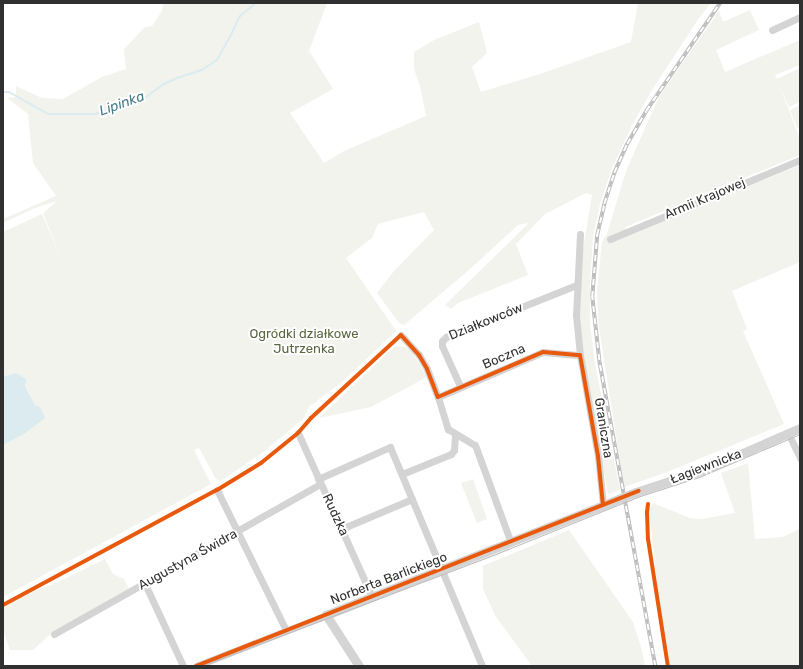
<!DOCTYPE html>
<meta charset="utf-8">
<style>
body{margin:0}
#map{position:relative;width:803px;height:669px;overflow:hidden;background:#fff;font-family:Rubik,sans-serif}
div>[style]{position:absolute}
.green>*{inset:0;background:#f1f3ec}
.water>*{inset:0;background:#dbebef}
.stream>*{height:2px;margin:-1px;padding:0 1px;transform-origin:1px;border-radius:1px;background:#dbebef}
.minor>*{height:7px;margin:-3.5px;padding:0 3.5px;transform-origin:3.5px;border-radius:3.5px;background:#d4d4d4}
.tertiary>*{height:9px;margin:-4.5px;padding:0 4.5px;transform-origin:4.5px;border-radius:4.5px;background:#d4d4d4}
.tram>*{height:1px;margin:-0.5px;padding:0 0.5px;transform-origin:0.5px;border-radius:0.5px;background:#bcbcbc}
.rail>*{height:3.5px;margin-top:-1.75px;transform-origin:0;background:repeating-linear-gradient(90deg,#fff 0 6px,#bcbcbc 0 12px);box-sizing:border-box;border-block:1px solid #bcbcbc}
.tertiary-bridge>*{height:9px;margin:-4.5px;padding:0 4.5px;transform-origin:4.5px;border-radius:4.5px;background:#d4d4d4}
.cycleway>*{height:4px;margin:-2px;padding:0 2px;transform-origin:2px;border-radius:2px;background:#e8590c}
span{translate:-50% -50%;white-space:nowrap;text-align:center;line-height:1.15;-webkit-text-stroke:4px #fff;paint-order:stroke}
.street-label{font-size:13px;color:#303030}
.park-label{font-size:13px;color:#5a6841}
.water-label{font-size:14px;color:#457c8b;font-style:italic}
.frame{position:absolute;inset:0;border:4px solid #303030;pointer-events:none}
</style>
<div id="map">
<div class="green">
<i style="clip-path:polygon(163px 3px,327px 3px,309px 51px,333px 89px,290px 113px,324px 163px,344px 151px,426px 116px,420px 86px,414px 69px,414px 52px,434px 40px,479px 22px,487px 53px,472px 67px,481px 92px,540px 74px,631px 42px,638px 3px,711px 3px,697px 21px,652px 90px,632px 125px,612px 168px,600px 204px,593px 237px,590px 281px,590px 325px,595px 364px,620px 490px,608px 494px,586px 373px,579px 308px,582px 256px,592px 195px,586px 193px,545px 214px,516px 244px,528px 275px,458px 303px,451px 309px,445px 305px,529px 223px,518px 225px,470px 269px,404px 325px,399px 323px,377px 293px,394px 271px,434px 230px,424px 212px,378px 224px,372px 238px,346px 258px,396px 331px,343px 381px,309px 407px,303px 419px,262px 453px,221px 481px,216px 479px,199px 448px,194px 450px,211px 484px,3px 597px,3px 445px,24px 434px,35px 405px,25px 386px,27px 379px,16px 373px,6px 376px,3px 374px,3px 232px,42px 214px,62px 261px,43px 213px,57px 201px,35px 208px,3px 223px,3px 219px,56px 196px,33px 163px,28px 114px,7px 98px,16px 97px,16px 86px,42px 98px,63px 99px,102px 77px,126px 69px,124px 49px,145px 27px,152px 26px,162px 11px)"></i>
<i style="clip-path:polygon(750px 10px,759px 30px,716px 50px,725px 72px,800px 40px,800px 65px,775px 75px,777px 79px,800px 68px,800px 102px,789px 107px,780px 87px,800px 139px,800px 155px,625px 227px,628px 236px,800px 165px,800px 262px,732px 291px,747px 329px,743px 331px,784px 424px,667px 472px,624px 487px,598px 321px,597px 290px,602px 242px,607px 234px,626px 171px,659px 97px,719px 11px,723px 22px)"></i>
<i style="clip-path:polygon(800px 105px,800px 127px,797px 128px,790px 110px)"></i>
<i style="clip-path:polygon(395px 346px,405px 347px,412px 352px,427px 377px,371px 407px,319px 418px)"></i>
<i style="clip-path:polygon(748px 463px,755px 539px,783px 537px,799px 529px,800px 530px,800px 666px,666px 666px,649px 509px,653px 503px,690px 518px,702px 519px,735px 513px,721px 473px)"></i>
<i style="clip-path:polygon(473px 479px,487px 519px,477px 523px,461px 483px)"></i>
<i style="clip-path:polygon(569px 530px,633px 622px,641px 647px,645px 666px,532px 666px,496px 617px,483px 589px,483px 566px)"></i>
<i style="clip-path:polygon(105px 559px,113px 574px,124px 579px,129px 589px,53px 632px,33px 650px,10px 650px,3px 630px,3px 607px,32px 592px,56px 583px)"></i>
</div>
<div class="water">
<i style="clip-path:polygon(16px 373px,27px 379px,25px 386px,35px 405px,40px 407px,45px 418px,24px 434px,3px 445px,3px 374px,6px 376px)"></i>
</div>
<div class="stream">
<i style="left:3px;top:92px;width:6px"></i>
<i style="left:9px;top:92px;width:45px;rotate:29.4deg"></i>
<i style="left:48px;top:114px;width:47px"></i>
<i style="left:95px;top:114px;width:13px;rotate:-18deg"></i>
<i style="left:107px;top:110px;width:13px;rotate:-32deg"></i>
<i style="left:118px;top:103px;width:25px;rotate:-9deg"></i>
<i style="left:143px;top:99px;width:26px;rotate:-36deg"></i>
<i style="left:164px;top:84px;width:14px;rotate:-25deg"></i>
<i style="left:177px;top:78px;width:26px;rotate:-18deg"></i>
<i style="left:202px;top:70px;width:18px;rotate:-34deg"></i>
<i style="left:217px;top:60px;width:26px;rotate:-61deg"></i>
<i style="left:230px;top:37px;width:23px;rotate:-65deg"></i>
<i style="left:240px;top:16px;width:21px;rotate:-39deg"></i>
</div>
<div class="minor">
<i style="left:772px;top:30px;width:31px;rotate:-25deg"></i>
<i style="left:580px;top:234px;width:81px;rotate:92.8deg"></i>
<i style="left:576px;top:315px;width:40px;rotate:84.3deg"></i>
<i style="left:580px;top:355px;width:103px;rotate:79.9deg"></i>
<i style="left:598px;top:456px;width:49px;rotate:84.2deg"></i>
<i style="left:610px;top:239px;width:206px;rotate:-22.6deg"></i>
<i style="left:401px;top:335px;width:27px;rotate:48deg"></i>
<i style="left:419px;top:355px;width:16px;rotate:60deg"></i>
<i style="left:427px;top:369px;width:30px;rotate:69deg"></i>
<i style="left:438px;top:397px;width:34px;rotate:73deg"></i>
<i style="left:448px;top:429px;width:31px;rotate:31deg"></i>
<i style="left:475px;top:445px;width:104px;rotate:69.8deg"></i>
<i style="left:460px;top:386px;width:44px;rotate:-114.2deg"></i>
<i style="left:442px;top:346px;width:5px;rotate:-90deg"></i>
<i style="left:442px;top:341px;width:6px;rotate:-45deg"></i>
<i style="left:446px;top:337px;width:141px;rotate:-21.7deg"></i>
<i style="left:438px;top:397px;width:114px;rotate:-23.2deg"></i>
<i style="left:543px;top:352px;width:37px;rotate:5deg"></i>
<i style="left:298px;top:433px;width:180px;rotate:65.7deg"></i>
<i style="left:788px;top:433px;width:28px;rotate:64deg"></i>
<i style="left:402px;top:474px;width:53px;rotate:-22.2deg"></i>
<i style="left:451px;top:454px;width:5px;rotate:-53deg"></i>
<i style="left:454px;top:450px;width:16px;rotate:-86deg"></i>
<i style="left:318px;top:479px;width:79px;rotate:-24deg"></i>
<i style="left:390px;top:447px;width:238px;rotate:67.2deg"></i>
<i style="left:217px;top:490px;width:156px;rotate:63.8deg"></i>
<i style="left:341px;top:529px;width:77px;rotate:-22.9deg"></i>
<i style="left:145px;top:584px;width:90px;rotate:65.1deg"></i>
<i style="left:54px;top:634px;width:305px;rotate:-29.4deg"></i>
<i style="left:196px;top:666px;width:140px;rotate:-21.4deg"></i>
</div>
<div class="tertiary">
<i style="left:636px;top:492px;width:74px;rotate:-18.2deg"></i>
<i style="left:706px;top:469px;width:103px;rotate:-23.6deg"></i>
<i style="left:359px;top:666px;width:61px;rotate:-122.9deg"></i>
<i style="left:326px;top:615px;width:307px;rotate:-21.6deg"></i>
</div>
<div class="tram">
<i style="left:201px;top:666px;width:318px;rotate:-20.8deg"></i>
<i style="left:498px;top:553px;width:150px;rotate:-21.9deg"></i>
<i style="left:637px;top:497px;width:65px;rotate:-17.9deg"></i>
<i style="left:699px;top:477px;width:110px;rotate:-23.1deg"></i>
</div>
<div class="rail">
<i style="left:655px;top:666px;width:311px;rotate:-100.4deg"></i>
<i style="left:599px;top:360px;width:63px;rotate:-96.3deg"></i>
<i style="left:592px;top:297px;width:62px;rotate:-85.4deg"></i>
<i style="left:597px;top:235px;width:32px;rotate:-77deg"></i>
<i style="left:604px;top:204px;width:33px;rotate:-72deg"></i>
<i style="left:614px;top:173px;width:32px;rotate:-66deg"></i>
<i style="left:627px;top:144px;width:38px;rotate:-60deg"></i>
<i style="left:646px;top:111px;width:131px;rotate:-55.6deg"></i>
</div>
<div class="tertiary-bridge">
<i style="left:611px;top:502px;width:27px;rotate:-22deg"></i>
</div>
<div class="cycleway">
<i style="left:648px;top:504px;width:8px;rotate:97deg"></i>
<i style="left:647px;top:512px;width:27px;rotate:88deg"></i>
<i style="left:648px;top:539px;width:129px;rotate:81.1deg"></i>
<i style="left:3px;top:605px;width:243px;rotate:-28.3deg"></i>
<i style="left:217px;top:490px;width:52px;rotate:-31.5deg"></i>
<i style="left:261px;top:463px;width:48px;rotate:-39deg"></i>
<i style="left:298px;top:433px;width:20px;rotate:-49deg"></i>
<i style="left:311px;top:418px;width:122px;rotate:-42.7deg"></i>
<i style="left:401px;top:335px;width:27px;rotate:48deg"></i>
<i style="left:419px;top:355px;width:16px;rotate:60deg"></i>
<i style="left:427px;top:369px;width:30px;rotate:69deg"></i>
<i style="left:438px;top:397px;width:114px;rotate:-23.2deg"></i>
<i style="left:543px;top:352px;width:37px;rotate:5deg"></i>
<i style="left:580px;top:355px;width:103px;rotate:79.9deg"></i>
<i style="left:598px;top:456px;width:49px;rotate:84.2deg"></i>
<i style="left:196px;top:666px;width:476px;rotate:-21.6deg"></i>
</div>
<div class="street-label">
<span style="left:705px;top:199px;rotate:-23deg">Armii Krajowej</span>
<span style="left:486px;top:322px;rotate:-22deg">Działkowców</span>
<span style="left:504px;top:357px;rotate:-23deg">Boczna</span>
<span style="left:603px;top:428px;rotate:81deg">Graniczna</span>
<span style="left:706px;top:467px;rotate:-21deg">Łagiewnicka</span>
<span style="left:335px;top:515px;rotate:65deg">Rudzka</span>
<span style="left:188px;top:560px;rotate:-29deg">Augustyna Świdra</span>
<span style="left:389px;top:579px;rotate:-21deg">Norberta Barlickiego</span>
</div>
<div class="park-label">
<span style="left:304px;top:342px">Ogródki działkowe<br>Jutrzenka</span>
</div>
<div class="water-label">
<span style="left:122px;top:104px;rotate:-20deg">Lipinka</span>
</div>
<div class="frame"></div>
</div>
